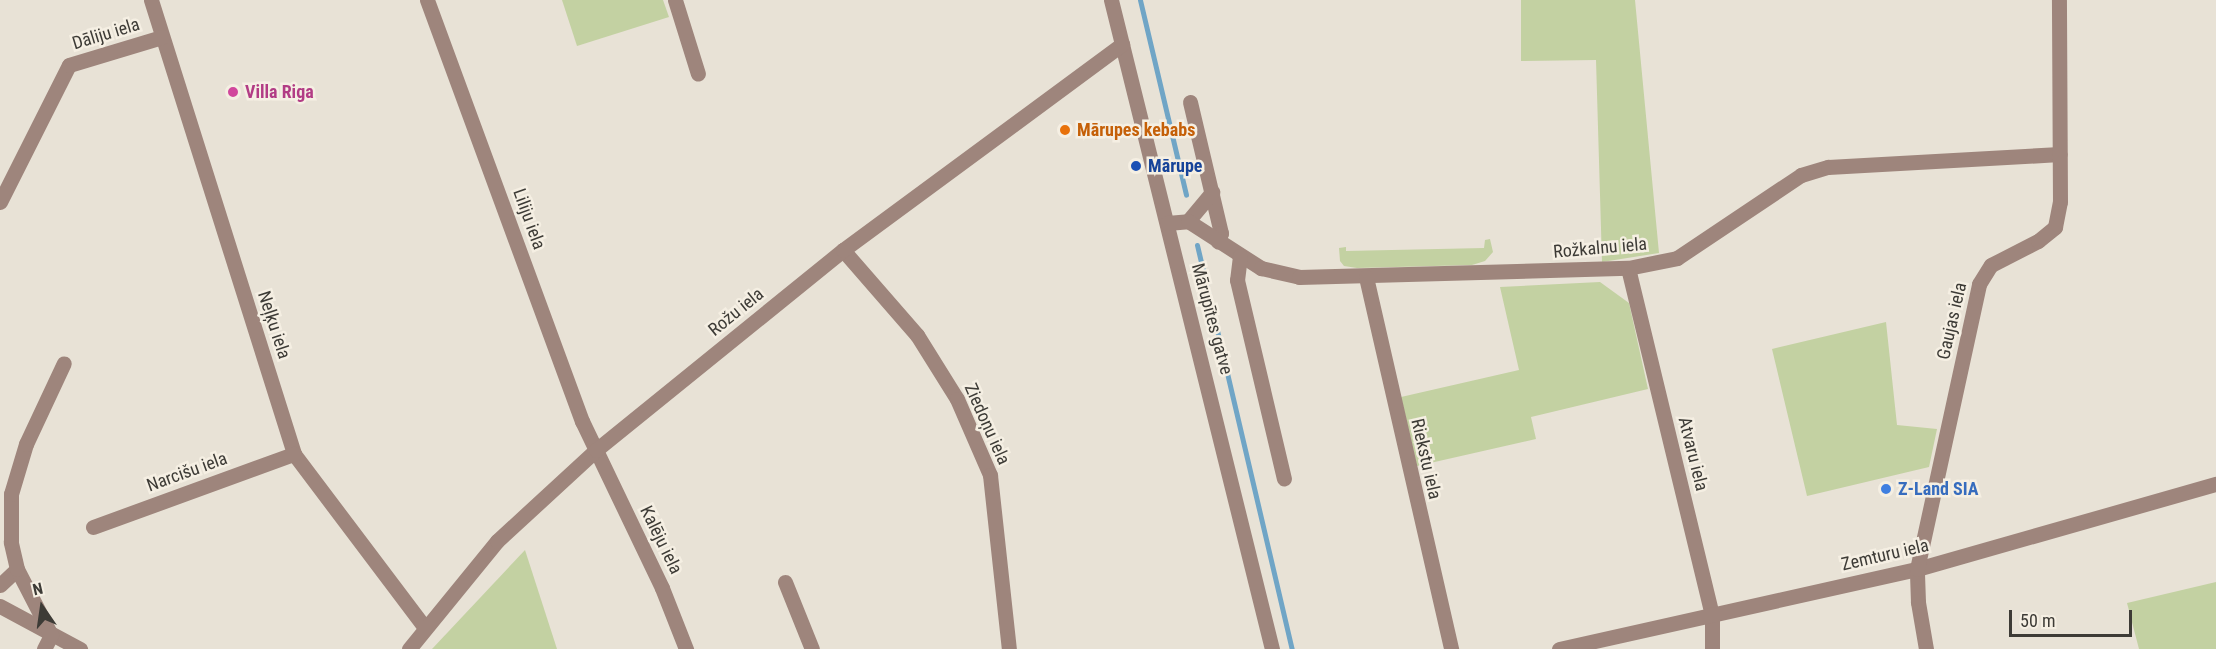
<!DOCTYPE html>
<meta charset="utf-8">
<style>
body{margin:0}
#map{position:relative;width:2216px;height:649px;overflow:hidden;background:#e8e2d6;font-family:"Roboto Condensed",sans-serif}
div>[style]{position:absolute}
.green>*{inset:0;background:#c3d1a2}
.stream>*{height:5px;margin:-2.5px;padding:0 2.5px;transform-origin:2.5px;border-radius:2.5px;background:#70a5c6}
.minor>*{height:15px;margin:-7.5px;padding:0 7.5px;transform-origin:7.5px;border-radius:7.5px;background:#9e857c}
.dots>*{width:16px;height:16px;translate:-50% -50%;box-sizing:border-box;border:3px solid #f5efe3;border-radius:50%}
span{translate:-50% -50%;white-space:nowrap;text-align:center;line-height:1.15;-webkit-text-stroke:5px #f5efe3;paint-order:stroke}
.street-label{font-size:18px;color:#3d3b36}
.hotel-label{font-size:18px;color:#b23c85;font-weight:700}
.left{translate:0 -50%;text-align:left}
.food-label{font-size:18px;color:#c56008;font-weight:700}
.transit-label{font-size:18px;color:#164399;font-weight:700}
.shop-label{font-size:18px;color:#366cbe;font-weight:700}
.north{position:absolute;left:12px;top:577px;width:60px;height:60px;-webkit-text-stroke:4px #f5efe3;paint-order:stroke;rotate:347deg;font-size:16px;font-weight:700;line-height:24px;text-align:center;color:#3d3b36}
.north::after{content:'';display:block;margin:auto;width:21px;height:27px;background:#3d3b36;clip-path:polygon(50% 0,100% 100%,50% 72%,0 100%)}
.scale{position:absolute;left:2009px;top:610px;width:123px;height:27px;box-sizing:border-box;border:3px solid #3d3b36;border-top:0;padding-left:8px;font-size:18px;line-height:21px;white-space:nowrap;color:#3d3b36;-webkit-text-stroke:4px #f5efe3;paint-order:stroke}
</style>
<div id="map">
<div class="green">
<i style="clip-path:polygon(562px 0,663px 0,669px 17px,577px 46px)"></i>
<i style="clip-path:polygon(1521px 0,1635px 0,1659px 253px,1602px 262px,1596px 60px,1521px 61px)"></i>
<i style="clip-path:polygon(1490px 239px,1493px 252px,1485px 261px,1472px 265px,1357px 268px,1344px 266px,1340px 261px,1339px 248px,1346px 247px,1346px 251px,1484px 248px,1485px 240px)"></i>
<i style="clip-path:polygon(1600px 282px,1629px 303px,1648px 389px,1531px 417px,1536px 439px,1417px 466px,1401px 397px,1519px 370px,1500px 287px)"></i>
<i style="clip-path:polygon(1886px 322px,1897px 425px,1937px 429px,1929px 467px,1807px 496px,1772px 349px)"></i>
<i style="clip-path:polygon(525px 550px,557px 649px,432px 649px)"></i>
<i style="clip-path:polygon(2216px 582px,2216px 649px,2139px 649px,2127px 603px)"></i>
</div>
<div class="stream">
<i style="left:1140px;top:0;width:200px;rotate:76.7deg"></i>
<i style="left:1197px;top:245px;width:415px;rotate:76.8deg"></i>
</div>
<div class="minor">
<i style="left:151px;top:0;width:476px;rotate:72.5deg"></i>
<i style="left:294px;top:454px;width:218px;rotate:53deg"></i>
<i style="left:427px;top:0;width:449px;rotate:69.8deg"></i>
<i style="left:582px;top:421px;width:185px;rotate:64.4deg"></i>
<i style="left:662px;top:588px;width:66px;rotate:68.5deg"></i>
<i style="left:675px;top:0;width:77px;rotate:72.7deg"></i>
<i style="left:1111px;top:0;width:669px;rotate:76.07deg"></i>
<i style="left:1190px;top:102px;width:135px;rotate:76.7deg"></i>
<i style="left:1221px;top:233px;width:9px;rotate:111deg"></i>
<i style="left:0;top:202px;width:153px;rotate:-63.3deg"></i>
<i style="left:69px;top:65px;width:97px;rotate:-16.8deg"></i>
<i style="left:1188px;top:221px;width:38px;rotate:-50deg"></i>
<i style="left:1167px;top:223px;width:21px;rotate:-5deg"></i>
<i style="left:1188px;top:221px;width:87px;rotate:32.8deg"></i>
<i style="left:1261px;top:268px;width:39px;rotate:13deg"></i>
<i style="left:1299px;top:277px;width:329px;rotate:-1.6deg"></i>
<i style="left:1628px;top:268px;width:50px;rotate:-11.5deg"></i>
<i style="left:1677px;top:258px;width:149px;rotate:-33.8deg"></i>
<i style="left:1801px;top:175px;width:28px;rotate:-17deg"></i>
<i style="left:1828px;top:167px;width:232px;rotate:-3.2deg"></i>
<i style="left:843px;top:250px;width:113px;rotate:49deg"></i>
<i style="left:917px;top:335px;width:75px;rotate:58deg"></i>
<i style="left:957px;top:399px;width:83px;rotate:66.5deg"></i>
<i style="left:990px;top:475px;width:175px;rotate:83.8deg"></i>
<i style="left:1240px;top:256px;width:24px;rotate:97deg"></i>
<i style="left:1237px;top:280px;width:204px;rotate:76.7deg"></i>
<i style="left:1628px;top:268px;width:356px;rotate:76.4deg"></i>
<i style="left:1712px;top:614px;width:35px;rotate:90deg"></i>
<i style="left:1366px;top:277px;width:382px;rotate:77.1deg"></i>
<i style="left:93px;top:527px;width:214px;rotate:-20deg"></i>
<i style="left:785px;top:582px;width:72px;rotate:68.1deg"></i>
<i style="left:0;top:585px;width:23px;rotate:-43deg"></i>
<i style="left:0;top:606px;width:91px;rotate:28.3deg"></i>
<i style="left:44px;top:649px;width:16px;rotate:-63deg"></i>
<i style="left:51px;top:635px;width:74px;rotate:-117.3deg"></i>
<i style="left:17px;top:569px;width:28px;rotate:-103deg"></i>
<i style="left:11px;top:542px;width:48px;rotate:-90deg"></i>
<i style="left:11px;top:494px;width:52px;rotate:-73.3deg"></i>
<i style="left:26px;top:444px;width:89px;rotate:-64.9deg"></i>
<i style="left:409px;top:649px;width:139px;rotate:-50.8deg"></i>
<i style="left:497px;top:541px;width:134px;rotate:-42.6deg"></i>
<i style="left:596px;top:450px;width:318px;rotate:-39deg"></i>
<i style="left:843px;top:250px;width:347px;rotate:-36.4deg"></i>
<i style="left:1559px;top:649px;width:367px;rotate:-12.6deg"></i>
<i style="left:1917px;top:569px;width:311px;rotate:-15.9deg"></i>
<i style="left:1926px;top:649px;width:48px;rotate:-99.7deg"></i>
<i style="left:1918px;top:602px;width:33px;rotate:-92deg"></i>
<i style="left:1917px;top:569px;width:292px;rotate:-77.7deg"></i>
<i style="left:1979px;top:284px;width:22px;rotate:-58deg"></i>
<i style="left:1991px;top:265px;width:53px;rotate:-27.1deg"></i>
<i style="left:2038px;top:241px;width:22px;rotate:-39deg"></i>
<i style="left:2055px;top:227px;width:25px;rotate:-79deg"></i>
<i style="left:2060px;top:202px;width:202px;rotate:-90.3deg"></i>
</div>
<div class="dots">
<i style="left:233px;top:92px;background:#d1479c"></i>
<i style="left:1065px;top:130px;background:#e8710a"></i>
<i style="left:1136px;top:166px;background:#1a4fb4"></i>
<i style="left:1886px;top:489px;background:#3f7fe0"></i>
</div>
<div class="street-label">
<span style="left:106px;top:34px;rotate:-17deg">Dāliju iela</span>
<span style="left:529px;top:219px;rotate:70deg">Liliju iela</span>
<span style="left:1600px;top:248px;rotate:-5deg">Rožkalnu iela</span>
<span style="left:736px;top:312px;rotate:-39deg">Rožu iela</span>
<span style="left:1212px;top:319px;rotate:75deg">Mārupītes gatve</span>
<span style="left:1952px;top:321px;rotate:-77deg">Gaujas iela</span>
<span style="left:274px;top:325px;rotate:72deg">Neļķu iela</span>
<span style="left:987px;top:424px;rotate:66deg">Ziedoņu iela</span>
<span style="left:1693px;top:454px;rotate:76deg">Atvaru iela</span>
<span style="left:1426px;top:459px;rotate:77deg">Riekstu iela</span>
<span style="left:187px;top:472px;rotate:-20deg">Narcišu iela</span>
<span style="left:661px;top:540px;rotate:64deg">Kalēju iela</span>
<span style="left:1885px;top:555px;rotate:-13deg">Zemturu iela</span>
</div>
<div class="hotel-label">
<span class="left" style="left:245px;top:92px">Villa Riga</span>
</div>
<div class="food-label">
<span class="left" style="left:1077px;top:130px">Mārupes kebabs</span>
</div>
<div class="transit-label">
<span class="left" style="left:1148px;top:166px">Mārupe</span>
</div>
<div class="shop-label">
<span class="left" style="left:1898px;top:489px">Z-Land SIA</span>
</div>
<div class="north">N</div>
<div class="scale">50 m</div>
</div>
